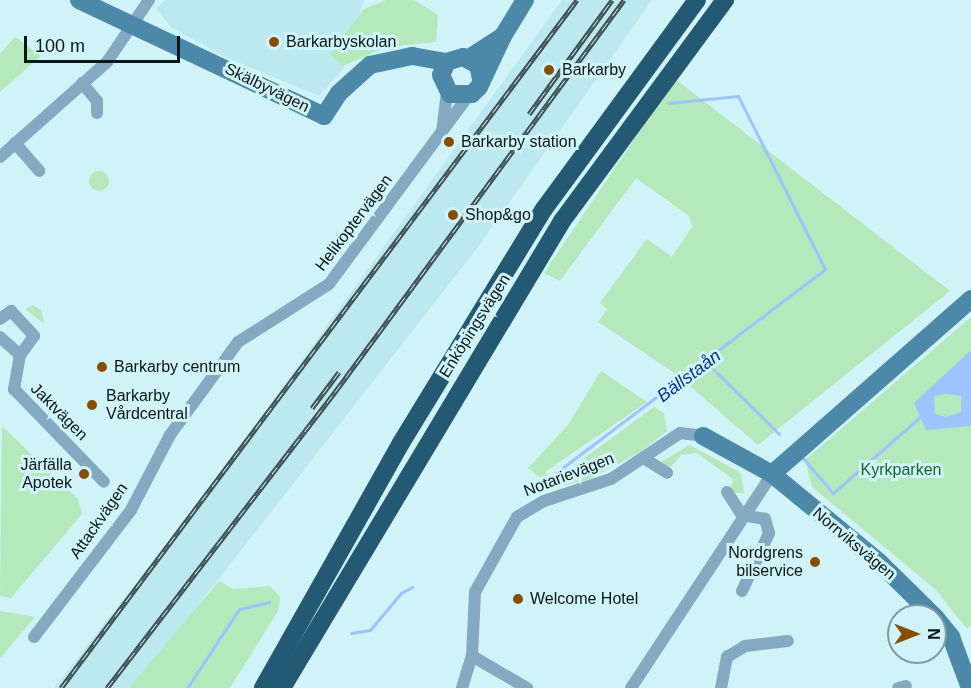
<!DOCTYPE html>
<meta charset="utf-8">
<style>
body{margin:0}
#map{position:relative;width:971px;height:688px;overflow:hidden;background:#d0f3f7;font-family:Arial,sans-serif}
div>[style]{position:absolute}
.built>*{inset:0;background:#bce9ef}
.green>*{inset:0;background:#b5e8bb}
.round{border-radius:50%}
.water>*{inset:0;background:#a0c2ff}
.stream>*{height:3px;margin:-1.5px;padding:0 1.5px;transform-origin:1.5px;border-radius:1.5px;background:#a0c2ff}
.street>*{height:12px;margin:-6px;padding:0 6px;transform-origin:6px;border-radius:6px;background:#83aac0}
.secondary>*{height:18px;margin:-9px;padding:0 9px;transform-origin:9px;border-radius:9px;background:#4c89a9}
.highway>*{height:18px;margin:-9px;padding:0 9px;transform-origin:9px;border-radius:9px;background:#245974}
.rail>*{height:5px;margin-top:-2.5px;transform-origin:0;background:repeating-linear-gradient(90deg,#d0f3f7 0 9px,#3e5052 0 18px);box-sizing:border-box;border-block:2px solid #3e5052}
.dots>*{width:16px;height:16px;translate:-50% -50%;box-sizing:border-box;border:3px solid #d0f3f7;border-radius:50%}
span{translate:-50% -50%;white-space:nowrap;text-align:center;line-height:1.15;-webkit-text-stroke:6px #d0f3f7;paint-order:stroke}
.poi-label{font-size:16px;color:#0a1718}
.left{translate:0 -50%;text-align:left}
.right{translate:-100% -50%;text-align:right}
.street-label{font-size:16px;color:#0a1718}
.park-label{font-size:16px;color:#16672d}
.water-label{font-size:18px;color:#063487;font-style:italic}
.north{position:absolute;left:887px;top:604px;width:60px;height:60px;box-sizing:border-box;background:#d0f3f7;border:2px solid #819b9e;border-radius:50%;rotate:90deg;font-size:16px;font-weight:700;line-height:24px;text-align:center;color:#0a1718}
.north::after{content:'';display:block;margin:auto;width:21px;height:27px;background:#874d02;clip-path:polygon(50% 0,100% 100%,50% 72%,0 100%)}
.scale{position:absolute;left:24px;top:36px;width:156px;height:27px;box-sizing:border-box;border:3px solid #0a1718;border-top:0;padding-left:8px;font-size:18px;line-height:21px;white-space:nowrap;color:#0a1718;-webkit-text-stroke:4px #d0f3f7;paint-order:stroke}
</style>
<div id="map">
<div class="built">
<i style="clip-path:polygon(165px 0,364px 0,343px 69px,319px 96px,223px 56px,171px 27px,156px 9px)"></i>
<i style="clip-path:polygon(562px 0,652px 0,478px 247px,150px 667px,129px 688px,54px 688px,198px 504px)"></i>
</div>
<div class="green">
<i style="clip-path:polygon(386px 0,414px 0,438px 15px,436px 42px,387px 47px,343px 66px,330px 54px,364px 9px)"></i>
<i style="clip-path:polygon(15px 37px,41px 56px,0 92px,0 54px)"></i>
<i style="clip-path:polygon(675px 79px,950px 291px,758px 445px,677px 375px,598px 322px,607px 309px,600px 303px,647px 239px,672px 257px,692px 227px,689px 216px,636px 178px,560px 281px,544px 273px)"></i>
<i class="round" style="left:89px;top:171px;width:20px;height:20px"></i>
<i style="clip-path:polygon(33px 305px,41px 310px,44px 324px,25px 309px)"></i>
<i style="clip-path:polygon(971px 317px,971px 625px,967px 629px,935px 589px,812px 487px,805px 460px)"></i>
<i style="clip-path:polygon(601px 371px,647px 402px,545px 472px,553px 481px,654px 407px,664px 413px,667px 431px,640px 452px,590px 479px,554px 488px,528px 468px,568px 425px)"></i>
<i style="clip-path:polygon(2px 426px,78px 499px,82px 514px,11px 598px,0 596px)"></i>
<i style="clip-path:polygon(690px 445px,741px 473px,744px 493px,735px 493px,730px 488px,734px 480px,697px 453px,681px 455px,671px 467px,659px 463px)"></i>
<i style="clip-path:polygon(219px 581px,233px 589px,270px 586px,280px 597px,278px 611px,230px 688px,129px 688px)"></i>
<i style="clip-path:polygon(0 611px,35px 617px,0 658px)"></i>
</div>
<div class="water">
<i style="clip-path:polygon(evenodd,971px 350px,971px 426px,926px 430px,914px 403px,971px 350px,946px 394px,961px 396px,961px 412px,946px 417px,935px 414px,934px 396px,946px 394px)"></i>
</div>
<div class="stream">
<i style="left:708px;top:364px;width:100px;rotate:44.6deg"></i>
<i style="left:802px;top:457px;width:48px;rotate:49.3deg"></i>
<i style="left:833px;top:493px;width:116px;rotate:-41.1deg"></i>
<i style="left:549px;top:478px;width:346px;rotate:-37.1deg"></i>
<i style="left:825px;top:269px;width:194px;rotate:-116.7deg"></i>
<i style="left:738px;top:96px;width:70px;rotate:174.3deg"></i>
<i style="left:351px;top:633px;width:19px;rotate:-9deg"></i>
<i style="left:370px;top:630px;width:48px;rotate:-50deg"></i>
<i style="left:401px;top:593px;width:13px;rotate:-29deg"></i>
<i style="left:187px;top:688px;width:95px;rotate:-56.6deg"></i>
<i style="left:239px;top:609px;width:31px;rotate:-13deg"></i>
</div>
<div class="street">
<i style="left:82px;top:83px;width:23px;rotate:50deg"></i>
<i style="left:97px;top:101px;width:12px;rotate:90deg"></i>
<i style="left:442px;top:132px;width:40px;rotate:-82.9deg"></i>
<i style="left:15px;top:143px;width:37px;rotate:49deg"></i>
<i style="left:0;top:157px;width:143px;rotate:-41.6deg"></i>
<i style="left:107px;top:62px;width:75px;rotate:-55.9deg"></i>
<i style="left:0;top:319px;width:14px;rotate:-36deg"></i>
<i style="left:11px;top:311px;width:34px;rotate:47deg"></i>
<i style="left:34px;top:336px;width:24px;rotate:126deg"></i>
<i style="left:20px;top:355px;width:27px;rotate:-138deg"></i>
<i style="left:20px;top:355px;width:35px;rotate:100deg"></i>
<i style="left:14px;top:389px;width:129px;rotate:45.9deg"></i>
<i style="left:645px;top:459px;width:26px;rotate:32deg"></i>
<i style="left:727px;top:492px;width:27px;rotate:57deg"></i>
<i style="left:742px;top:591px;width:64px;rotate:-65deg"></i>
<i style="left:769px;top:533px;width:15px;rotate:-106deg"></i>
<i style="left:765px;top:519px;width:23px;rotate:-170deg"></i>
<i style="left:34px;top:637px;width:160px;rotate:-52.6deg"></i>
<i style="left:131px;top:510px;width:85px;rotate:-62.5deg"></i>
<i style="left:170px;top:435px;width:115px;rotate:-53.8deg"></i>
<i style="left:238px;top:342px;width:108px;rotate:-32.5deg"></i>
<i style="left:329px;top:284px;width:234px;rotate:-53.5deg"></i>
<i style="left:472px;top:656px;width:64px;rotate:30.2deg"></i>
<i style="left:462px;top:688px;width:34px;rotate:-73deg"></i>
<i style="left:472px;top:656px;width:64px;rotate:-87.3deg"></i>
<i style="left:475px;top:592px;width:86px;rotate:-60.8deg"></i>
<i style="left:517px;top:517px;width:31px;rotate:-31deg"></i>
<i style="left:544px;top:501px;width:71px;rotate:-18.2deg"></i>
<i style="left:611px;top:479px;width:83px;rotate:-33.7deg"></i>
<i style="left:680px;top:433px;width:23px;rotate:7deg"></i>
<i style="left:631px;top:688px;width:256px;rotate:-56.6deg"></i>
<i style="left:721px;top:688px;width:32px;rotate:-79deg"></i>
<i style="left:727px;top:657px;width:21px;rotate:-31deg"></i>
<i style="left:745px;top:646px;width:43px;rotate:-6.6deg"></i>
<i style="left:898px;top:688px;width:8px;rotate:-14deg"></i>
</div>
<div class="secondary">
<i style="left:79px;top:0;width:271px;rotate:25.3deg"></i>
<i style="left:469px;top:58px;width:40px;rotate:-32.9deg"></i>
<i style="left:503px;top:36px;width:42px;rotate:-58.6deg"></i>
<i style="left:481px;top:79px;width:14px;rotate:-102deg"></i>
<i style="left:478px;top:65px;width:17px;rotate:-152deg"></i>
<i style="left:463px;top:57px;width:17px;rotate:163deg"></i>
<i style="left:447px;top:62px;width:14px;rotate:115deg"></i>
<i style="left:441px;top:75px;width:21px;rotate:65deg"></i>
<i style="left:450px;top:94px;width:22px"></i>
<i style="left:472px;top:94px;width:10px;rotate:-45deg"></i>
<i style="left:479px;top:87px;width:56px;rotate:-64.8deg"></i>
<i style="left:324px;top:116px;width:27px;rotate:-57deg"></i>
<i style="left:339px;top:93px;width:42px;rotate:-42.1deg"></i>
<i style="left:370px;top:65px;width:43px;rotate:-12.1deg"></i>
<i style="left:412px;top:56px;width:36px;rotate:10deg"></i>
<i style="left:703px;top:436px;width:79px;rotate:28.8deg"></i>
<i style="left:772px;top:474px;width:139px;rotate:39.4deg"></i>
<i style="left:879px;top:562px;width:77px;rotate:44.5deg"></i>
<i style="left:772px;top:474px;width:265px;rotate:-41.3deg"></i>
<i style="left:935px;top:617px;width:26px;rotate:51deg"></i>
<i style="left:951px;top:637px;width:54px;rotate:69.6deg"></i>
</div>
<div class="highway">
<i style="left:263px;top:688px;width:281px;rotate:-60.6deg"></i>
<i style="left:401px;top:443px;width:274px;rotate:-58.6deg"></i>
<i style="left:544px;top:209px;width:259px;rotate:-53.8deg"></i>
<i style="left:282px;top:688px;width:545px;rotate:-59.05deg"></i>
<i style="left:562px;top:221px;width:275px;rotate:-53.6deg"></i>
</div>
<div class="rail">
<i style="left:529px;top:114px;width:141px;rotate:-53.9deg"></i>
<i style="left:312px;top:408px;width:45px;rotate:-53.1deg"></i>
<i style="left:61px;top:688px;width:860px;rotate:-53.13deg"></i>
<i style="left:107px;top:688px;width:374px;rotate:-52.4deg"></i>
<i style="left:335px;top:392px;width:487px;rotate:-53.6deg"></i>
</div>
<div class="dots">
<i style="left:274px;top:42px;background:#874d02"></i>
<i style="left:549px;top:70px;background:#874d02"></i>
<i style="left:449px;top:142px;background:#874d02"></i>
<i style="left:453px;top:215px;background:#874d02"></i>
<i style="left:102px;top:367px;background:#874d02"></i>
<i style="left:92px;top:405px;background:#874d02"></i>
<i style="left:84px;top:474px;background:#874d02"></i>
<i style="left:815px;top:562px;background:#874d02"></i>
<i style="left:518px;top:599px;background:#874d02"></i>
</div>
<div class="poi-label">
<span class="left" style="left:286px;top:42px">Barkarbyskolan</span>
<span class="left" style="left:562px;top:70px">Barkarby</span>
<span class="left" style="left:461px;top:142px">Barkarby station</span>
<span class="left" style="left:465px;top:215px">Shop&amp;go</span>
<span class="left" style="left:114px;top:367px">Barkarby centrum</span>
<span class="left" style="left:106px;top:405px">Barkarby<br>Vårdcentral</span>
<span class="right" style="left:72px;top:474px">Järfälla<br>Apotek</span>
<span class="right" style="left:803px;top:562px">Nordgrens<br>bilservice</span>
<span class="left" style="left:530px;top:599px">Welcome Hotel</span>
</div>
<div class="street-label">
<span style="left:267px;top:88px;rotate:26deg">Skälbyvägen</span>
<span style="left:354px;top:223px;rotate:-53deg">Helikoptervägen</span>
<span style="left:475px;top:326px;rotate:-58deg">Enköpingsvägen</span>
<span style="left:59px;top:412px;rotate:45deg">Jaktvägen</span>
<span style="left:569px;top:475px;rotate:-21deg">Notarievägen</span>
<span style="left:99px;top:521px;rotate:-55deg">Attackvägen</span>
<span style="left:854px;top:544px;rotate:40deg">Norrviksvägen</span>
</div>
<div class="park-label">
<span style="left:901px;top:470px">Kyrkparken</span>
</div>
<div class="water-label">
<span style="left:689px;top:376px;rotate:-37deg">Bällstaån</span>
</div>
<div class="north">N</div>
<div class="scale">100 m</div>
</div>
